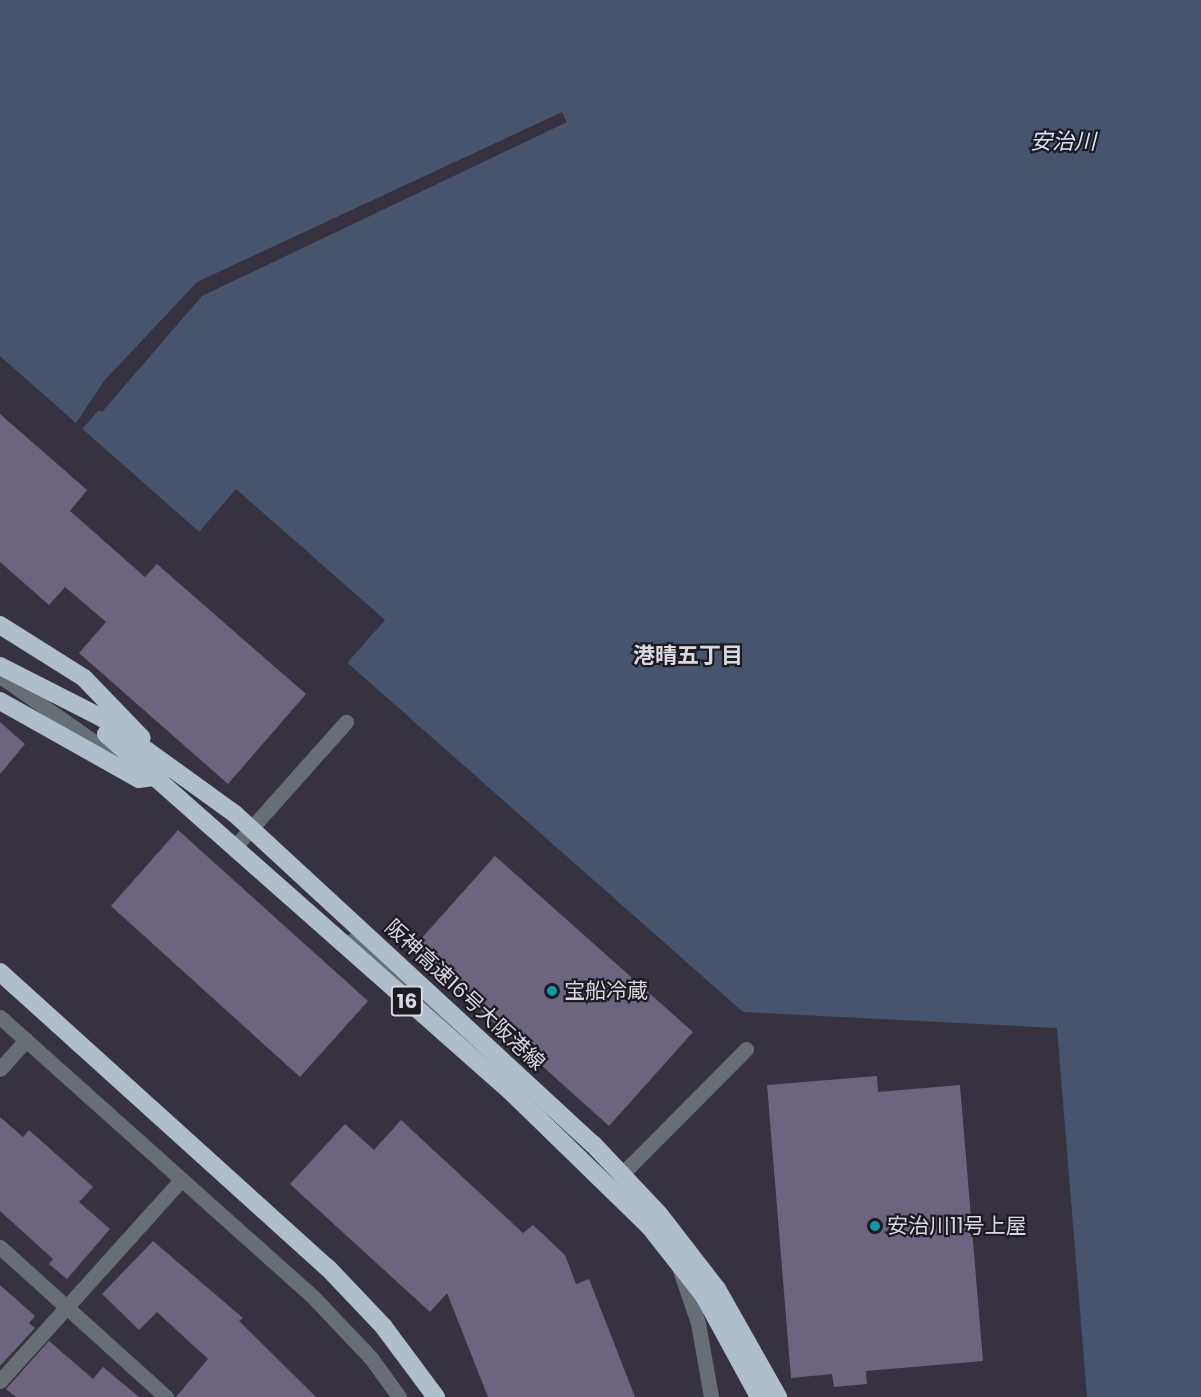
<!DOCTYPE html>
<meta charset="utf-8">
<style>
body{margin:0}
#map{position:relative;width:1201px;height:1397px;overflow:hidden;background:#363240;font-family:Poppins,"Noto Sans JP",sans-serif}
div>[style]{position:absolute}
.water>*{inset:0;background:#47546d}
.pier>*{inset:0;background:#363240}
.building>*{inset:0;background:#6d6480}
.minor>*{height:15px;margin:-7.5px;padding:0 7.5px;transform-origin:7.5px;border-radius:7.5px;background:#686f74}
.highway>*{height:18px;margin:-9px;padding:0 9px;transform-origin:9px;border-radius:9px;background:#aebecb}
.dots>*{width:16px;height:16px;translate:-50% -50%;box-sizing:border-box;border:3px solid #1d1b22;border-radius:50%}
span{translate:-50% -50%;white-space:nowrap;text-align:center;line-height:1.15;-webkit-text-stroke:4.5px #1d1b22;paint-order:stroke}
.shield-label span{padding:2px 4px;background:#1d1b22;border:2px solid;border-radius:4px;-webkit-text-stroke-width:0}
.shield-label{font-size:20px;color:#dad8e1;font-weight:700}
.poi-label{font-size:21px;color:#dad8e1}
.left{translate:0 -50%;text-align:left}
.street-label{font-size:21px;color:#dad8e1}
.water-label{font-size:22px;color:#d8e3f7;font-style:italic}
.neighbourhood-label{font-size:22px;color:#dad8e1;font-weight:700}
</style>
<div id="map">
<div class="water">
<i style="clip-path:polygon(0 0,1201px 0,1201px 1397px,1087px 1397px,1057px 1028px,743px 1012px,0 356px)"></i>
</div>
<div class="pier">
<i style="clip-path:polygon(562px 112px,567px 122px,202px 296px,102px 412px,99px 410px,82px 429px,76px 423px,104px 381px,197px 282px)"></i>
<i style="clip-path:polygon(236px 489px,385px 620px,347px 663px,199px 532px)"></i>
</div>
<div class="building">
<i style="clip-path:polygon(0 414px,87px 490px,70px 511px,145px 577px,157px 564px,306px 694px,228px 784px,79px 653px,106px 622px,65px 587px,49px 605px,0 562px)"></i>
<i style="clip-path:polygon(0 722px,25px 744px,0 774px)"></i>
<i style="clip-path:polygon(178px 830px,368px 1001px,300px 1077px,111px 906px)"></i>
<i style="clip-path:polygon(495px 856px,693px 1032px,609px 1126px,412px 949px)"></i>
<i style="clip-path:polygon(877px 1076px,878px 1092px,960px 1085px,983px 1361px,866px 1371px,867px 1384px,834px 1387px,832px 1374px,791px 1378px,767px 1085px)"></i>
<i style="clip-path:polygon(0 1117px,23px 1137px,29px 1130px,93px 1187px,79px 1202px,110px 1229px,67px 1279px,49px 1264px,53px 1259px,0 1211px)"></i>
<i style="clip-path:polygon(401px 1120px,523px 1233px,533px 1225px,565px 1255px,576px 1284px,589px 1279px,635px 1397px,488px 1397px,447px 1293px,430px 1312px,290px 1184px,345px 1124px,374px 1150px)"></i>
<i style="clip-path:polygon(153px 1241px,243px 1318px,239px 1321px,316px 1397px,176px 1397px,208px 1359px,157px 1312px,139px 1330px,102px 1294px)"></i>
<i style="clip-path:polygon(0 1285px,35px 1316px,29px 1323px,35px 1328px,0 1366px)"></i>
<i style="clip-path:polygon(49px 1341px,93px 1379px,103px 1367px,139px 1397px,16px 1397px,6px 1389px)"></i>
</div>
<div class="minor">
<i style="left:0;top:676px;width:150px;rotate:35deg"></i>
<i style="left:239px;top:842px;width:161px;rotate:-48.3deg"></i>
<i style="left:353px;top:940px;width:186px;rotate:41.5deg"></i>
<i style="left:0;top:1017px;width:423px;rotate:41.8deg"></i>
<i style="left:315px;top:1299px;width:81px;rotate:46.5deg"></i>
<i style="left:371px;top:1358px;width:48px;rotate:54.3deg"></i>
<i style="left:0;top:1069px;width:39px;rotate:-48deg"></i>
<i style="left:620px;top:1176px;width:179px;rotate:-45.2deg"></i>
<i style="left:0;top:1247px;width:224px;rotate:42.1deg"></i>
<i style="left:680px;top:1270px;width:56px;rotate:71.2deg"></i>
<i style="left:698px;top:1323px;width:75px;rotate:80deg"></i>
<i style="left:0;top:1381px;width:270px;rotate:-48deg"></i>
</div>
<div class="highway">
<i style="left:0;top:625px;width:99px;rotate:32.2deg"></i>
<i style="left:84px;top:678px;width:83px;rotate:46deg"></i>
<i style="left:0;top:666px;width:114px;rotate:27deg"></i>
<i style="left:102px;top:718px;width:164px;rotate:35.8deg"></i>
<i style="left:235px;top:814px;width:487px;rotate:42.7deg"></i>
<i style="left:593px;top:1144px;width:96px;rotate:46.7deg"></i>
<i style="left:659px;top:1214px;width:95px;rotate:52.3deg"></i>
<i style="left:717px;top:1289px;width:124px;rotate:60.5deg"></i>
<i style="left:0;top:701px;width:159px;rotate:29.3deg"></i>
<i style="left:139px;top:779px;width:21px;rotate:-8deg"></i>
<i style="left:106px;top:734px;width:538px;rotate:41.46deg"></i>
<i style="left:509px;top:1090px;width:195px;rotate:44.2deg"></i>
<i style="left:649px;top:1226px;width:89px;rotate:51.8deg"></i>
<i style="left:704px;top:1296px;width:115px;rotate:61.4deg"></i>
<i style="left:0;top:972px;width:442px;rotate:42.1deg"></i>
<i style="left:328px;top:1268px;width:80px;rotate:46.5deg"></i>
<i style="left:383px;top:1326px;width:89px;rotate:53.3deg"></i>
</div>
<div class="dots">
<i style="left:552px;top:991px;background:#0f9aa8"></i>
<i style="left:875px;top:1226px;background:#0f9aa8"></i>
</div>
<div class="shield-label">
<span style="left:407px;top:1001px">16</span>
</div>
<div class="poi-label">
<span class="left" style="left:564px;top:991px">宝船冷蔵</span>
<span class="left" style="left:887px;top:1226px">安治川11号上屋</span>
</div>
<div class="street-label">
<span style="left:465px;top:995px;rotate:43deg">阪神高速16号大阪港線</span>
</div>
<div class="water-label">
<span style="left:1063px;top:142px">安治川</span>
</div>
<div class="neighbourhood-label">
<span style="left:688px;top:656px">港晴五丁目</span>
</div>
</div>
